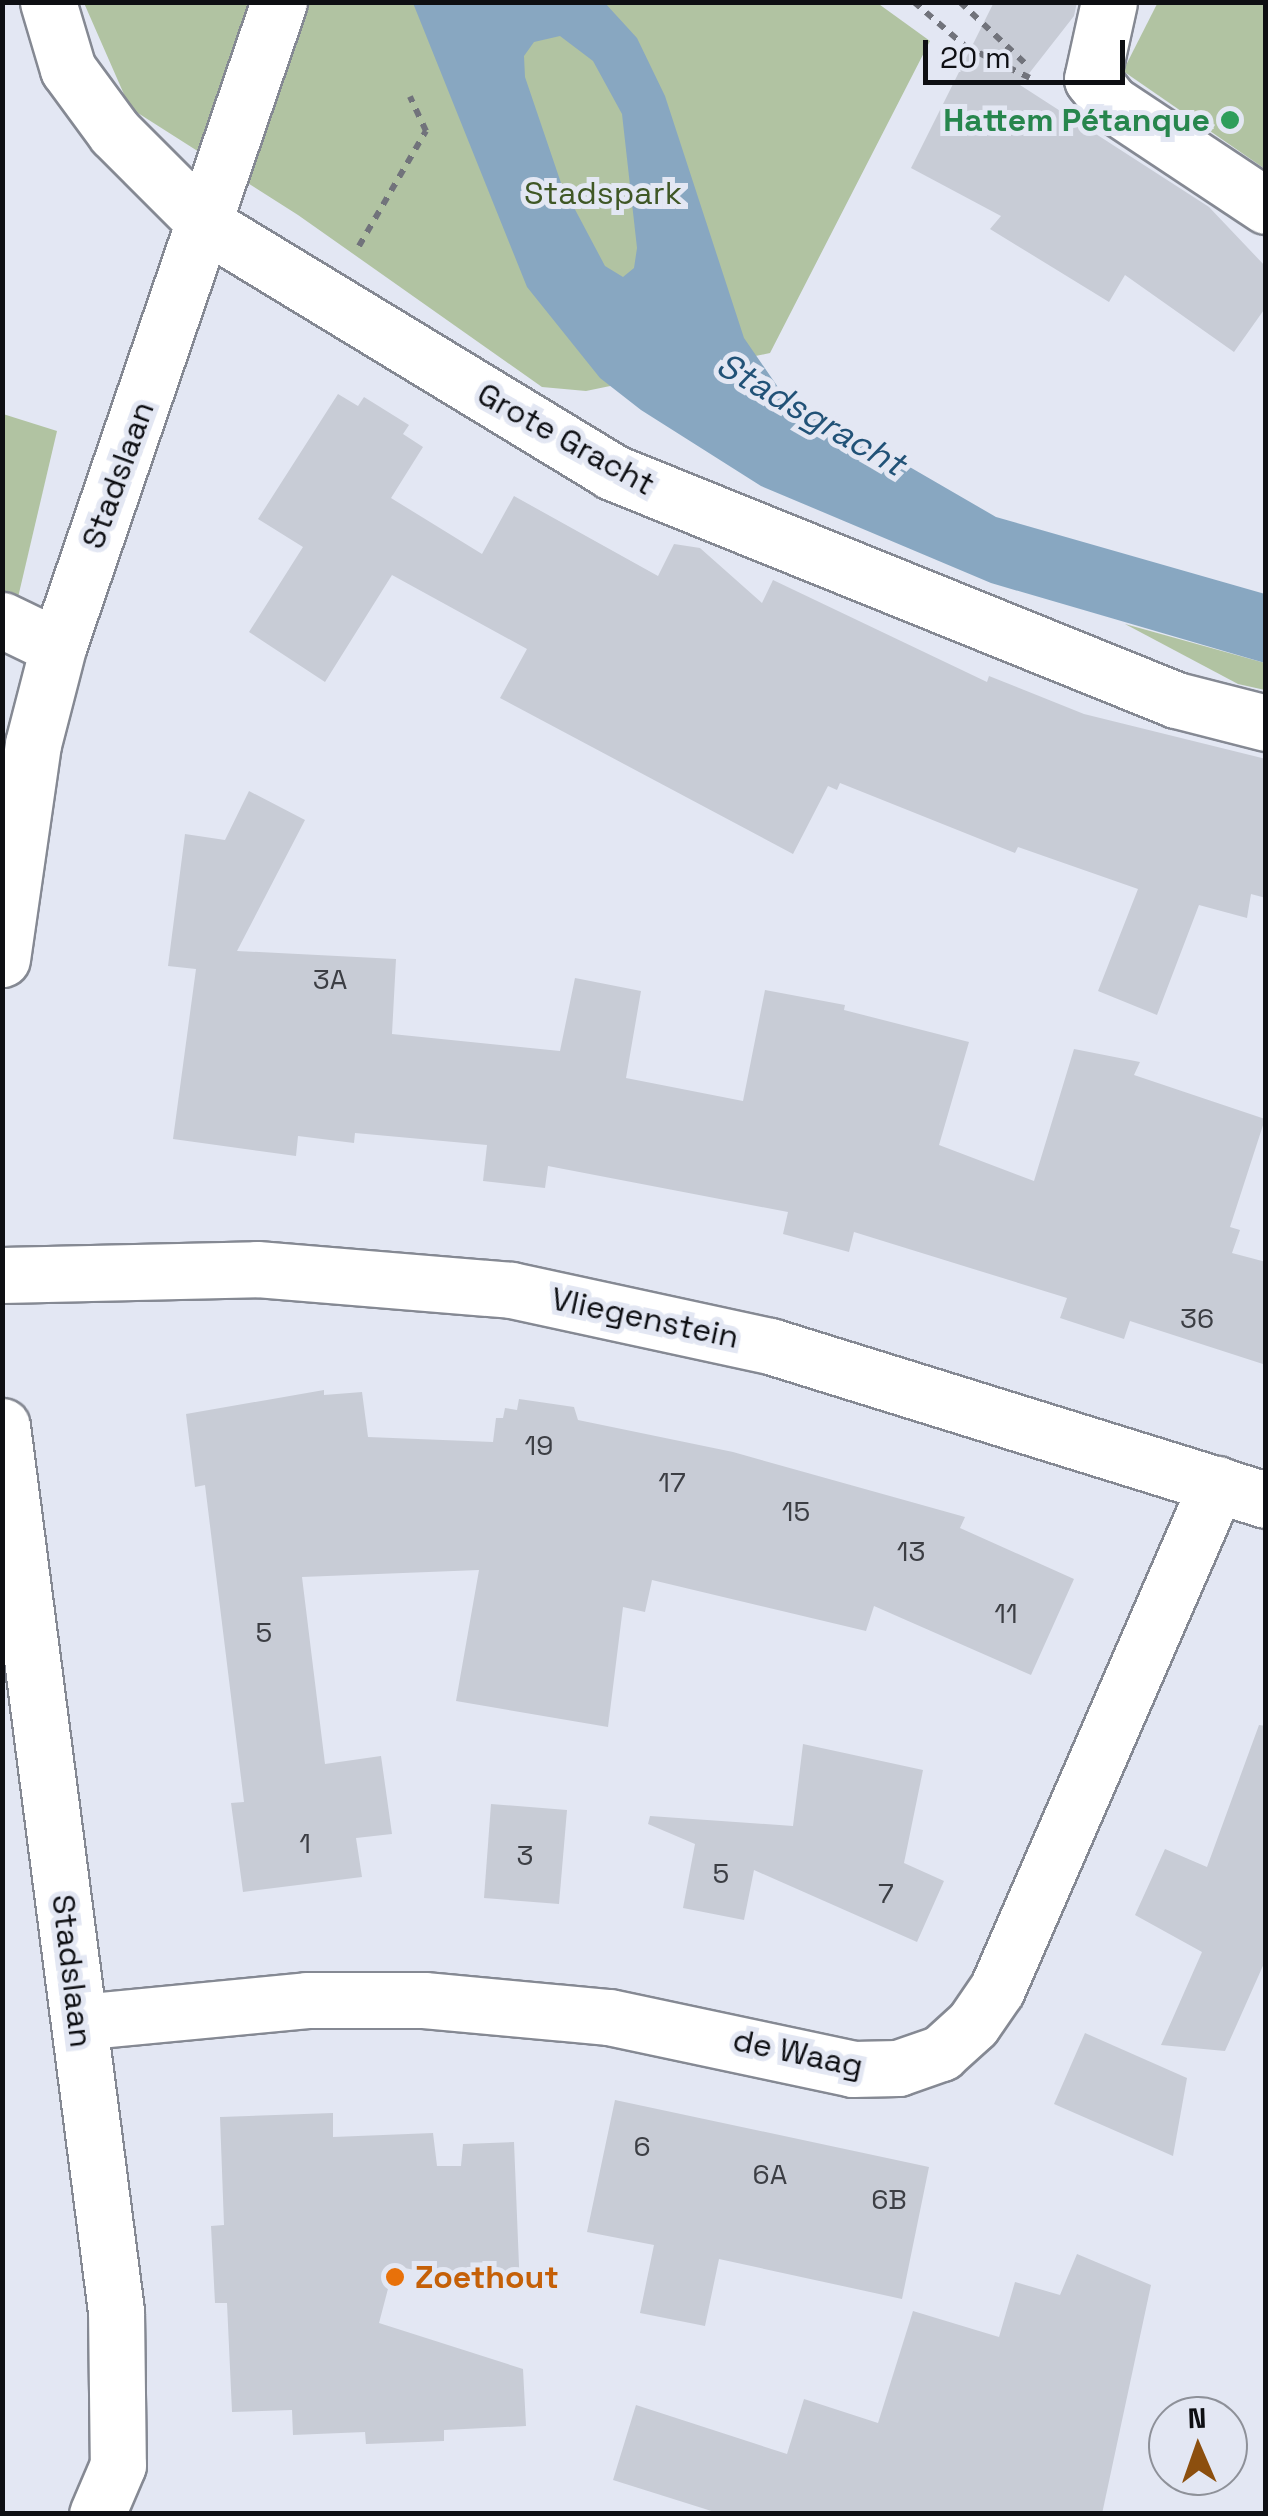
<!DOCTYPE html>
<meta charset="utf-8">
<style>
body{margin:0}
#map{position:relative;width:1268px;height:2516px;overflow:hidden;background:#e3e7f3;font-family:"Space Grotesk",sans-serif}
div>[style]{position:absolute}
.green>*{inset:0;background:#b1c3a2}
.water>*{inset:0;background:#88a7c1}
.building>*{inset:0;background:#c8ccd6}
.path>*{height:6px;margin-top:-3px;transform-origin:0;background:repeating-linear-gradient(90deg,#71737b 0 8px,transparent 0 16px)}
.roads{filter:drop-shadow(2px 0 #858993) drop-shadow(-2px 0 #858993) drop-shadow(0 2px #858993) drop-shadow(0 -2px #858993)}
.street>*{height:55px;margin:-27.5px;padding:0 27.5px;transform-origin:27.5px;border-radius:27.5px;background:#fff}
.dots>*{width:28px;height:28px;translate:-50% -50%;box-sizing:border-box;border:5px solid #e3e7f3;border-radius:50%}
span{translate:-50% -50%;white-space:nowrap;text-align:center;line-height:1.15;-webkit-text-stroke:10px #e3e7f3;paint-order:stroke}
.number-label{font-size:28px;color:#3c3e44}
.number-label span{-webkit-text-stroke-width:0}
.leisure-label{font-size:32px;color:#27864d;font-weight:700}
.right{translate:-100% -50%;text-align:right}
.park-label{font-size:32px;color:#3f5725}
.street-label{font-size:32px;color:#0e0f13}
.food-label{font-size:32px;color:#c56008;font-weight:700}
.left{translate:0 -50%;text-align:left}
.water-label{font-size:35px;color:#215277;font-style:italic}
.frame{position:absolute;inset:0;border:5px solid #0e0f13;pointer-events:none}
.north{position:absolute;left:1148px;top:2396px;width:100px;height:100px;box-sizing:border-box;background:#e3e7f3;border:2px solid #8e9199;border-radius:50%;rotate:358deg;font-size:28px;font-weight:700;line-height:40px;text-align:center;color:#0e0f13}
.north::after{content:'';display:block;margin:auto;width:35px;height:45px;background:#8c4f0e;clip-path:polygon(50% 0,100% 100%,50% 72%,0 100%)}
.scale{position:absolute;left:923px;top:40px;width:202px;height:45px;box-sizing:border-box;border:5px solid #0e0f13;border-top:0;padding-left:12px;font-size:30px;line-height:35px;white-space:nowrap;color:#0e0f13;-webkit-text-stroke:8px #e3e7f3;paint-order:stroke}
</style>
<div id="map">
<div class="green">
<i style="clip-path:polygon(876px 2px,930px 41px,770px 353px,586px 391px,542px 387px,298px 215px,130px 108px,84px 3px)"></i>
<i style="clip-path:polygon(1158px 2px,1265px 3px,1265px 169px,1123px 71px)"></i>
<i style="clip-path:polygon(3px 414px,57px 431px,16px 606px,3px 593px)"></i>
<i style="clip-path:polygon(1125px 624px,1265px 663px,1265px 690px,1238px 684px)"></i>
</div>
<div class="water">
<i style="clip-path:polygon(evenodd,413px 3px,605px 3px,637px 38px,665px 96px,744px 338px,782px 393px,996px 517px,1265px 594px,1265px 663px,991px 583px,761px 486px,641px 410px,600px 378px,527px 287px,413px 3px,560px 36px,593px 61px,622px 114px,637px 248px,634px 268px,623px 277px,605px 266px,561px 183px,525px 77px,524px 56px,534px 42px,560px 36px)"></i>
</div>
<div class="building">
<i style="clip-path:polygon(994px 2px,1077px 2px,1074px 16px,1020px 85px,1209px 207px,1266px 267px,1266px 307px,1234px 352px,1125px 275px,1109px 302px,990px 229px,1001px 216px,911px 168px)"></i>
<i style="clip-path:polygon(338px 394px,358px 406px,364px 397px,409px 425px,403px 434px,423px 447px,391px 498px,482px 554px,514px 496px,658px 576px,674px 544px,700px 548px,762px 603px,773px 580px,987px 682px,989px 676px,1084px 714px,1266px 759px,1266px 898px,1251px 894px,1247px 918px,1199px 905px,1157px 1015px,1098px 991px,1138px 889px,1018px 847px,1015px 853px,840px 783px,837px 790px,828px 786px,793px 854px,500px 698px,527px 649px,392px 575px,325px 682px,249px 632px,303px 547px,258px 519px)"></i>
<i style="clip-path:polygon(249px 791px,305px 820px,237px 951px,396px 959px,392px 1034px,560px 1051px,575px 978px,641px 991px,626px 1078px,743px 1101px,765px 990px,845px 1005px,844px 1010px,969px 1042px,939px 1145px,1034px 1181px,1074px 1049px,1140px 1062px,1134px 1075px,1265px 1119px,1230px 1227px,1240px 1230px,1232px 1253px,1266px 1262px,1266px 1365px,1130px 1321px,1124px 1339px,1060px 1318px,1067px 1298px,854px 1232px,849px 1252px,783px 1234px,788px 1212px,548px 1166px,545px 1188px,483px 1181px,487px 1145px,355px 1133px,354px 1143px,298px 1136px,296px 1156px,173px 1139px,196px 969px,168px 966px,185px 834px,225px 840px)"></i>
<i style="clip-path:polygon(324px 1390px,324px 1395px,362px 1392px,368px 1437px,493px 1442px,496px 1418px,503px 1418px,505px 1408px,517px 1410px,519px 1399px,574px 1407px,578px 1420px,733px 1452px,965px 1517px,960px 1528px,1074px 1579px,1031px 1675px,874px 1606px,866px 1631px,652px 1580px,645px 1612px,623px 1607px,608px 1727px,456px 1701px,479px 1570px,302px 1577px,325px 1764px,381px 1756px,392px 1834px,356px 1838px,362px 1877px,243px 1892px,231px 1803px,244px 1802px,205px 1485px,195px 1487px,186px 1414px)"></i>
<i style="clip-path:polygon(1259px 1725px,1266px 1726px,1266px 1959px,1225px 2051px,1161px 2045px,1202px 1952px,1135px 1915px,1165px 1849px,1207px 1867px)"></i>
<i style="clip-path:polygon(803px 1744px,923px 1770px,904px 1863px,944px 1881px,917px 1942px,754px 1870px,744px 1920px,683px 1908px,695px 1844px,648px 1824px,650px 1816px,793px 1826px)"></i>
<i style="clip-path:polygon(491px 1804px,567px 1810px,559px 1904px,484px 1898px)"></i>
<i style="clip-path:polygon(1085px 2033px,1187px 2078px,1173px 2156px,1054px 2104px)"></i>
<i style="clip-path:polygon(615px 2100px,929px 2167px,902px 2299px,719px 2259px,705px 2326px,640px 2313px,654px 2245px,587px 2232px)"></i>
<i style="clip-path:polygon(333px 2113px,333px 2137px,433px 2133px,437px 2166px,461px 2166px,463px 2144px,514px 2142px,520px 2290px,394px 2266px,379px 2323px,523px 2369px,526px 2426px,444px 2430px,444px 2441px,366px 2444px,365px 2432px,293px 2435px,292px 2410px,232px 2412px,227px 2303px,215px 2303px,211px 2226px,224px 2225px,220px 2117px)"></i>
<i style="clip-path:polygon(1077px 2254px,1151px 2285px,1102px 2514px,721px 2514px,613px 2480px,636px 2405px,787px 2454px,804px 2399px,878px 2423px,913px 2311px,999px 2337px,1015px 2282px,1060px 2295px)"></i>
</div>
<div class="path">
<i style="left:914px;top:2px;width:67px;rotate:40.8deg"></i>
<i style="left:965px;top:46px;width:72px;rotate:26.2deg"></i>
<i style="left:960px;top:2px;width:93px;rotate:43.3deg"></i>
<i style="left:359px;top:246px;width:133px;rotate:-59.8deg"></i>
<i style="left:426px;top:131px;width:38px;rotate:-115deg"></i>
</div>
<div class="roads">
<div class="street">
<i style="left:48px;top:2px;width:70px;rotate:73.4deg"></i>
<i style="left:68px;top:69px;width:79px;rotate:53.7deg"></i>
<i style="left:115px;top:133px;width:132px;rotate:45deg"></i>
<i style="left:208px;top:226px;width:473px;rotate:31.3deg"></i>
<i style="left:612px;top:472px;width:608px;rotate:22.01deg"></i>
<i style="left:1176px;top:700px;width:93px;rotate:14.3deg"></i>
<i style="left:1109px;top:2px;width:79px;rotate:102.4deg"></i>
<i style="left:1092px;top:79px;width:31px;rotate:52deg"></i>
<i style="left:1111px;top:103px;width:186px;rotate:33.6deg"></i>
<i style="left:2px;top:620px;width:62px;rotate:25.7deg"></i>
<i style="left:2px;top:959px;width:217px;rotate:-81.8deg"></i>
<i style="left:33px;top:744px;width:100px;rotate:-75.5deg"></i>
<i style="left:58px;top:647px;width:682px;rotate:-71.09deg"></i>
<i style="left:2px;top:1275px;width:255px;rotate:-1.3deg"></i>
<i style="left:257px;top:1269px;width:255px;rotate:4.7deg"></i>
<i style="left:511px;top:1290px;width:265px;rotate:12.2deg"></i>
<i style="left:770px;top:1346px;width:519px;rotate:17.25deg"></i>
<i style="left:2px;top:1426px;width:892px;rotate:82.66deg"></i>
<i style="left:116px;top:2311px;width:154px;rotate:89.3deg"></i>
<i style="left:118px;top:2465px;width:53px;rotate:113.2deg"></i>
<i style="left:79px;top:2022px;width:229px;rotate:-5.5deg"></i>
<i style="left:307px;top:2000px;width:117px"></i>
<i style="left:424px;top:2000px;width:186px;rotate:5.3deg"></i>
<i style="left:609px;top:2017px;width:249px;rotate:12deg"></i>
<i style="left:853px;top:2069px;width:45px;rotate:-1.3deg"></i>
<i style="left:898px;top:2068px;width:46px;rotate:-19.2deg"></i>
<i style="left:941px;top:2053px;width:43px;rotate:-42.2deg"></i>
<i style="left:973px;top:2024px;width:42px;rotate:-55.6deg"></i>
<i style="left:997px;top:1989px;width:551px;rotate:-66.46deg"></i>
</div>
</div>
<div class="dots">
<i style="left:1230px;top:120px;background:#2e9e5b"></i>
<i style="left:395px;top:2277px;background:#e8710a"></i>
</div>
<div class="number-label">
<span style="left:330px;top:979px">3A</span>
<span style="left:1197px;top:1318px">36</span>
<span style="left:539px;top:1445px">19</span>
<span style="left:672px;top:1482px">17</span>
<span style="left:796px;top:1511px">15</span>
<span style="left:911px;top:1551px">13</span>
<span style="left:1006px;top:1613px">11</span>
<span style="left:264px;top:1632px">5</span>
<span style="left:305px;top:1843px">1</span>
<span style="left:525px;top:1855px">3</span>
<span style="left:721px;top:1873px">5</span>
<span style="left:886px;top:1893px">7</span>
<span style="left:642px;top:2146px">6</span>
<span style="left:770px;top:2174px">6A</span>
<span style="left:889px;top:2199px">6B</span>
</div>
<div class="leisure-label">
<span class="right" style="left:1210px;top:120px">Hattem Pétanque</span>
</div>
<div class="park-label">
<span style="left:603px;top:193px">Stadspark</span>
</div>
<div class="street-label">
<span style="left:566px;top:439px;rotate:29deg">Grote Gracht</span>
<span style="left:118px;top:475px;rotate:-70deg">Stadslaan</span>
<span style="left:645px;top:1318px;rotate:12deg">Vliegenstein</span>
<span style="left:72px;top:1971px;rotate:83deg">Stadslaan</span>
<span style="left:798px;top:2053px;rotate:12deg">de Waag</span>
</div>
<div class="food-label">
<span class="left" style="left:415px;top:2277px">Zoethout</span>
</div>
<div class="water-label">
<span style="left:811px;top:414px;rotate:30deg">Stadsgracht</span>
</div>
<div class="frame"></div>
<div class="north">N</div>
<div class="scale">20 m</div>
</div>
